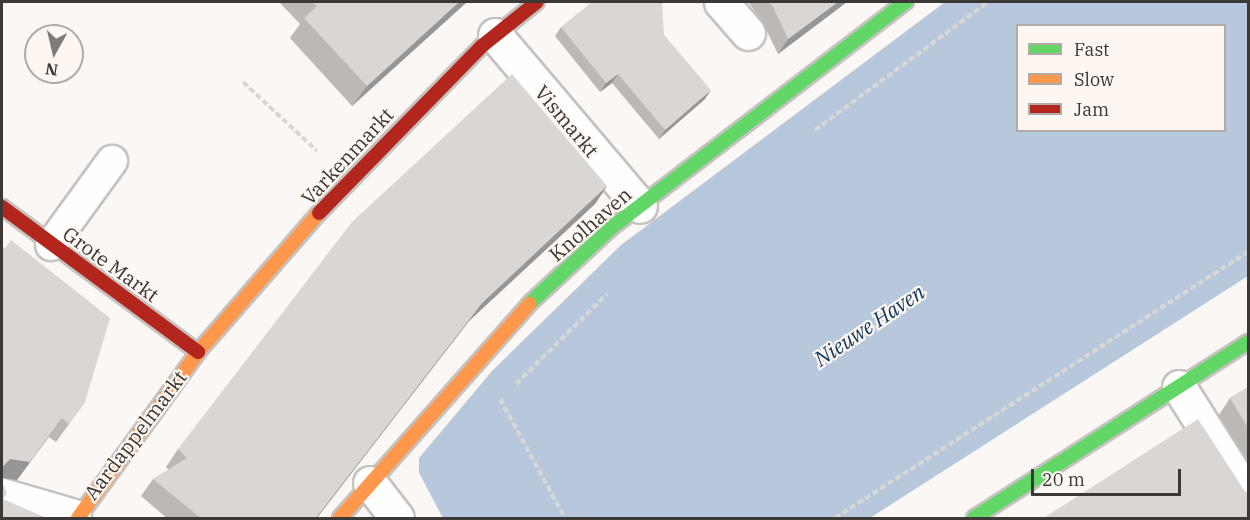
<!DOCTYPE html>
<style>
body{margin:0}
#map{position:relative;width:1250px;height:520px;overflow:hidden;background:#fbf7f4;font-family:"IBM Plex Serif",serif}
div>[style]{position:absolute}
.water>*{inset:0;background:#b7c8dc}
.path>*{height:4px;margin-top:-2px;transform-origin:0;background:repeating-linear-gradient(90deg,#d9d7d6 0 6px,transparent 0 9px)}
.roads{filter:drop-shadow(2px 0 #c5c2c0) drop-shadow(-2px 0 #c5c2c0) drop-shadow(0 2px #c5c2c0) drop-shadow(0 -2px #c5c2c0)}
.lane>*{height:30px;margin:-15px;padding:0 15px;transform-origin:15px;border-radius:15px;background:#fefefd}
.street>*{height:33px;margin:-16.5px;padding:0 16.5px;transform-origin:16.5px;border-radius:16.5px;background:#fefefd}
.fast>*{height:14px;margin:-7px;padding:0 7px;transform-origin:7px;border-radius:7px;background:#63d668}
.slow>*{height:14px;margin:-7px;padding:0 7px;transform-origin:7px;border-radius:7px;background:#ff974d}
.jam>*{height:14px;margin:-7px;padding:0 7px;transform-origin:7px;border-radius:7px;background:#b3261e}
.wall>*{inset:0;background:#bbb8b6}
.shaded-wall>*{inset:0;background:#989694}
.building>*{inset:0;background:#d9d6d4}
span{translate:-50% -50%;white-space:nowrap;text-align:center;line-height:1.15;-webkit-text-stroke:4.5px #fef7f1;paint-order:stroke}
.street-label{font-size:20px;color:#3b3835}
.water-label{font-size:21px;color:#103960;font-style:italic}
.frame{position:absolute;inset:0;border:3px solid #3b3835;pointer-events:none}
.legend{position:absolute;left:1016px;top:24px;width:210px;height:108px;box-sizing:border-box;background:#fef7f1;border:2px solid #b0aba6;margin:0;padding:8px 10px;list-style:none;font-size:18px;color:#3b3835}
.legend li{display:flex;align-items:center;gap:12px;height:30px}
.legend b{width:30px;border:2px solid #b0aba6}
.north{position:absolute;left:24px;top:24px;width:60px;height:60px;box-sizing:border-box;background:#fef7f1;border:2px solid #b0aba6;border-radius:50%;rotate:188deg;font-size:16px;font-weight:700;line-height:24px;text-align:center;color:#3b3835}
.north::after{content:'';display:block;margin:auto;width:21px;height:27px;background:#7e7b78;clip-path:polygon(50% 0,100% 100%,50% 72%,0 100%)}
.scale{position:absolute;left:1031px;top:469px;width:150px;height:27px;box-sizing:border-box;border:3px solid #3b3835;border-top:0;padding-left:8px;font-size:18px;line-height:21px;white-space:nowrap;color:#3b3835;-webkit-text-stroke:4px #fef7f1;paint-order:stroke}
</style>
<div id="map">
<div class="water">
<i style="clip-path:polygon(evenodd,945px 2px,1248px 2px,1248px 276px,870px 518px,443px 518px,419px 473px,419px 458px,492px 371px,621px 245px,945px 2px,1018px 26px,1224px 26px,1224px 130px,1018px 130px,1018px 26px)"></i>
</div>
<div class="path">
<i style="left:243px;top:82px;width:101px;rotate:43deg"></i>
<i style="left:815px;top:130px;width:215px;rotate:-36.5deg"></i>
<i style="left:516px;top:384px;width:128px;rotate:-44.7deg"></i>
<i style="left:500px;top:399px;width:136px;rotate:61.4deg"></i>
<i style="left:835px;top:518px;width:491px;rotate:-32.8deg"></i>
</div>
<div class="roads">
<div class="lane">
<i style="left:51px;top:245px;width:104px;rotate:-54deg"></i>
</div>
<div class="street">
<i style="left:721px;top:2px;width:41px;rotate:48.9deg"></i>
<i style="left:495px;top:35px;width:224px;rotate:49.7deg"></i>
<i style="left:1179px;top:387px;width:129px;rotate:57.7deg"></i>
<i style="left:370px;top:483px;width:44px;rotate:52.4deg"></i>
<i style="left:2px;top:495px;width:75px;rotate:16.3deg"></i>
</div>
<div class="fast">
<i style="left:529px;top:304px;width:112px;rotate:-42.8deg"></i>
<i style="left:611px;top:228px;width:372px;rotate:-37.5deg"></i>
<i style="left:974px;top:518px;width:326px;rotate:-32.7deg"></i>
</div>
<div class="slow">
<i style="left:78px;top:518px;width:205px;rotate:-54.1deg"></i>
<i style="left:198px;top:352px;width:184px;rotate:-49deg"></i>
<i style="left:340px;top:518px;width:286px;rotate:-48.5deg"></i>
</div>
<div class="jam">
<i style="left:2px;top:207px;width:244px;rotate:36.5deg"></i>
<i style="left:319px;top:213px;width:233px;rotate:-45.7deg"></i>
<i style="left:482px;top:46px;width:70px;rotate:-38.7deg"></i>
</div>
</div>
<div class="wall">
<i style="clip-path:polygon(279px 2px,467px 2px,352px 106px,290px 38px,300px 24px)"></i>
<i style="clip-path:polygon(748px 2px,847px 2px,778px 54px,762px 21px)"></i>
<i style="clip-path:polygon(561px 27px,664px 35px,705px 99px,659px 139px,612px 83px,600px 92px,555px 36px)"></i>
<i style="clip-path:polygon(607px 186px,595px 204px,469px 321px,316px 519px,168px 519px,141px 496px,153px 479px,169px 470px,166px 467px,178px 449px)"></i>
<i style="clip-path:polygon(2px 247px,85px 402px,56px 442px,49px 437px,17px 480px)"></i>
<i style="clip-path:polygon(1248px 387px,1248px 462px,1219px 415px,1230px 398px)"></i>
</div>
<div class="shaded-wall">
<i style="clip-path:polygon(459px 2px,467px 2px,352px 106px,367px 86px)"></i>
<i style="clip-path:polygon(838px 2px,847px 2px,778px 54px,788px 39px)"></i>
<i style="clip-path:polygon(618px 74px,612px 83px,600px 92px,606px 83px)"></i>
<i style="clip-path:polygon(711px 90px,705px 99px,659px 139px,665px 130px)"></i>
<i style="clip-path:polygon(607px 186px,595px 204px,469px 321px,316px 519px,315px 519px,482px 303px)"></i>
<i style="clip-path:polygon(62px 418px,17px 480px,2px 478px,2px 467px,10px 459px)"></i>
</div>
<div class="building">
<i style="clip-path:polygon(312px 2px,459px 2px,367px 86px,304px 18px,317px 6px)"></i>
<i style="clip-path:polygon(592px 2px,662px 2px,664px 35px,711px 90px,665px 130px,618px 74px,606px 83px,561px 27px)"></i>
<i style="clip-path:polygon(769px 2px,838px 2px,788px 39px,773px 7px)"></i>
<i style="clip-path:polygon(512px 74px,607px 186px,482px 303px,315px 519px,202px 519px,153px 479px,187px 458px,178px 449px,352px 222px)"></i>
<i style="clip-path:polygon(11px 240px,110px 318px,85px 402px,69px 424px,62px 418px,30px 462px,10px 459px,2px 467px,2px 247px,5px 248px)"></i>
<i style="clip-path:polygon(1248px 387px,1248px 428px,1230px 398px)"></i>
<i style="clip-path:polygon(1198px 419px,1244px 490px,1248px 493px,1248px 519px,1042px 519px)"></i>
<i style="clip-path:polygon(2px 482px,7px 493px,3px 499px,49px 519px,2px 519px)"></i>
</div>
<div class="street-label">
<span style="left:567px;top:121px;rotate:50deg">Vismarkt</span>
<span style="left:347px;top:156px;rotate:-47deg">Varkenmarkt</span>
<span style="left:590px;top:224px;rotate:-41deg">Knolhaven</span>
<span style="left:111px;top:264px;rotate:36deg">Grote Markt</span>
<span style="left:135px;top:435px;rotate:-53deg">Aardappelmarkt</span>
</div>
<div class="water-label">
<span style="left:869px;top:325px;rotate:-34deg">Nieuwe Haven</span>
</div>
<div class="frame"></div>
<ul class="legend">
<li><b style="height:8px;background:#63d668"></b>Fast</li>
<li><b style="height:8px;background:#ff974d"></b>Slow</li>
<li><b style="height:8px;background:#b3261e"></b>Jam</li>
</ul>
<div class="north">N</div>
<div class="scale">20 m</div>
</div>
